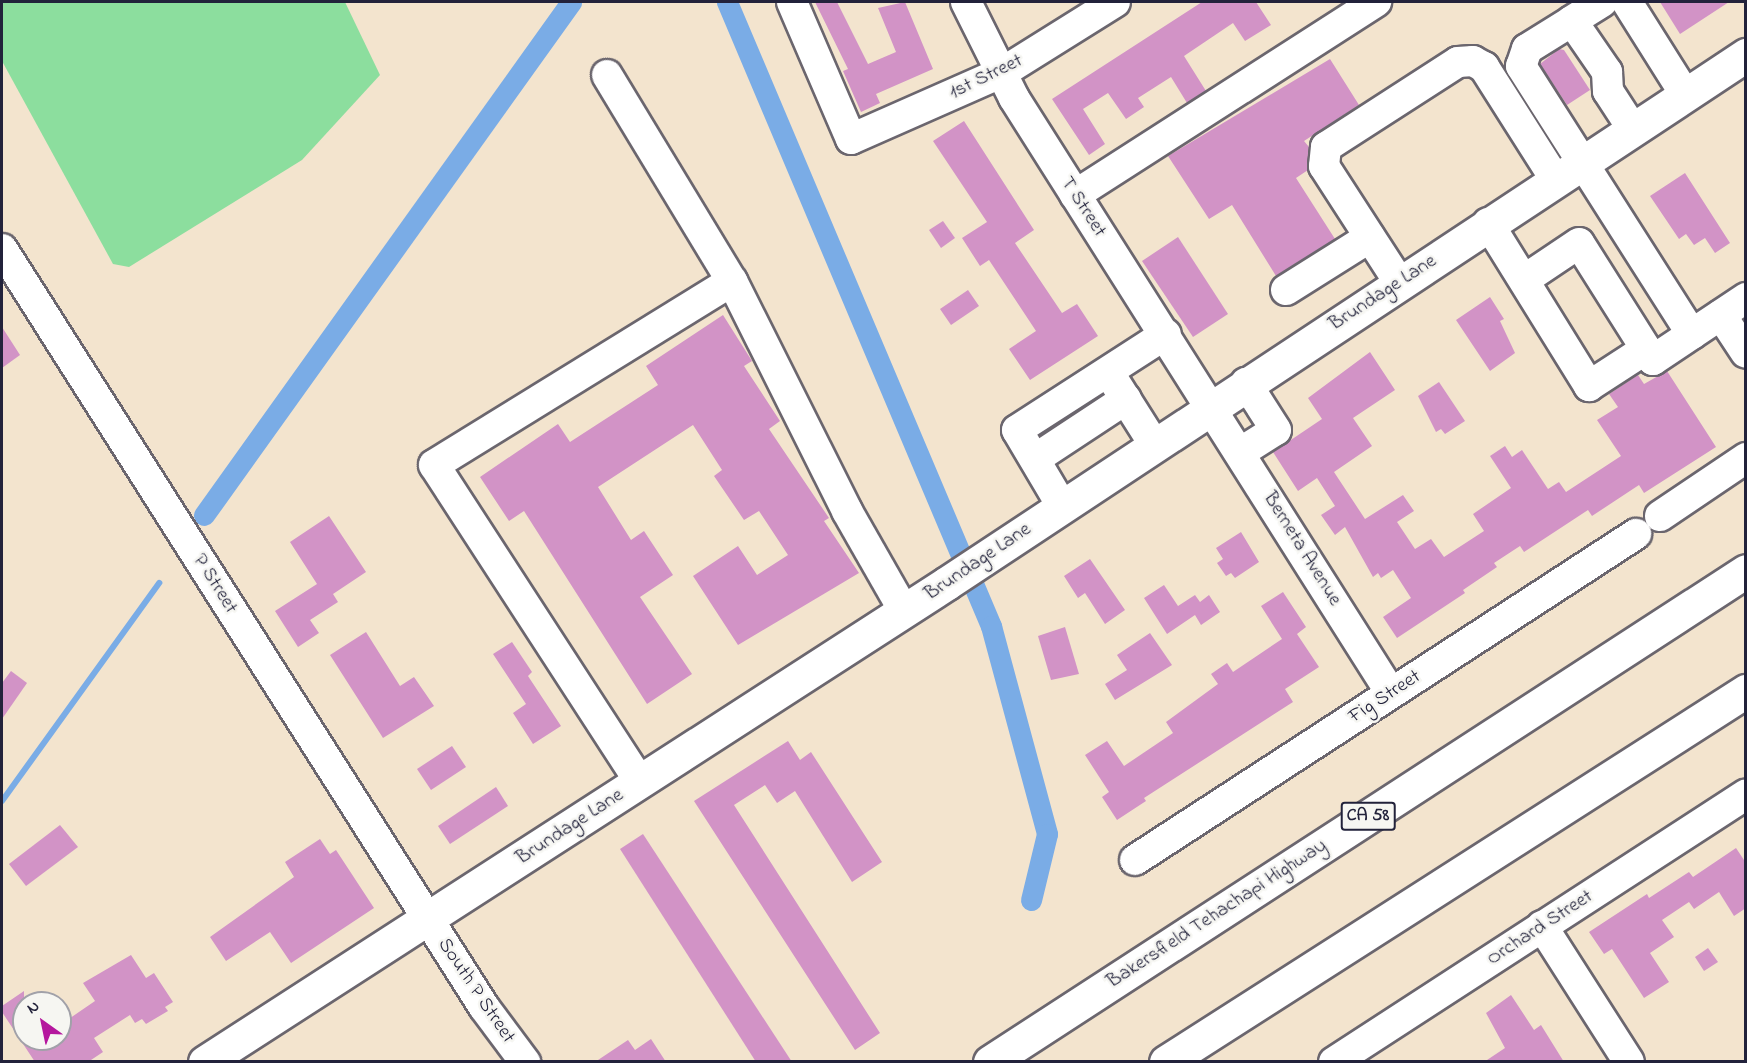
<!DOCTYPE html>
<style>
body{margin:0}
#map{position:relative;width:1747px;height:1063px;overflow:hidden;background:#f3e4ce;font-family:"Indie Flower",sans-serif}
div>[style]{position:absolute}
.green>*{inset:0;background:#8cde9e}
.stream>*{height:6px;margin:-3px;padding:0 3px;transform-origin:3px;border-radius:3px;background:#7aace6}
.canal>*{height:21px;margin:-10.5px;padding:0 10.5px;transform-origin:10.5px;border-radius:10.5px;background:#7aace6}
.building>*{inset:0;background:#d293c6}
.roads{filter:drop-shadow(2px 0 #6b666e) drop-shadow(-2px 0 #6b666e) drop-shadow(0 2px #6b666e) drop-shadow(0 -2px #6b666e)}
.minor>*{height:30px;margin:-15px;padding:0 15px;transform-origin:15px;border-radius:15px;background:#fff}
.major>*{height:33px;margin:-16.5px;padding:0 16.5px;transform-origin:16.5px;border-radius:16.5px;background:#fff}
.highway>*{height:33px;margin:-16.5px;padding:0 16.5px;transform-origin:16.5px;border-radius:16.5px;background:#fff}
span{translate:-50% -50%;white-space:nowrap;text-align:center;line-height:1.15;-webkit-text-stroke:5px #f6f6f2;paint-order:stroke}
.shield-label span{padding:2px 4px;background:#f6f6f2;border:2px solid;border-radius:4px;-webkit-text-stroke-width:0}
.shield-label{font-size:18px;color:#22223b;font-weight:700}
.street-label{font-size:20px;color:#22223b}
.frame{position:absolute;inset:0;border:3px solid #22223b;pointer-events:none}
.north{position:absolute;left:12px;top:991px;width:60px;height:60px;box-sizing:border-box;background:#f6f6f2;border:2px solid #a1a1a9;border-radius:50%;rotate:327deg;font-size:16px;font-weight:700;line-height:24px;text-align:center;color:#22223b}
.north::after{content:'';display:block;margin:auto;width:21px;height:27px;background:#b5179e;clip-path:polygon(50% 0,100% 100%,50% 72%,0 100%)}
</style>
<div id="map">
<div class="green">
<i style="clip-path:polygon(2px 2px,345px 2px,380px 75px,302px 160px,129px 267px,113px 264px,2px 61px)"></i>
</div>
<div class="stream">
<i style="left:2px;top:801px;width:269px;rotate:-54.2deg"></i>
</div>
<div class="canal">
<i style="left:727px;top:2px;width:678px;rotate:67.07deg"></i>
<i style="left:991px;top:626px;width:215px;rotate:74.9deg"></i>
<i style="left:1047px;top:834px;width:68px;rotate:103.6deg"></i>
<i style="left:204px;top:515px;width:631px;rotate:-54.42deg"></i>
</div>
<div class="building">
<i style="clip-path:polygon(815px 2px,837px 2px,868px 64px,896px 52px,878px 8px,905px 2px,933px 69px,876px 94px,880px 103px,861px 112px,843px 71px,848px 69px)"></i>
<i style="clip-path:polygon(1202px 2px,1256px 2px,1271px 25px,1245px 41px,1233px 23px,1184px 56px,1206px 91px,1187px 103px,1171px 77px,1138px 98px,1144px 107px,1126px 119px,1108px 93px,1083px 109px,1105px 144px,1089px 155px,1052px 99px)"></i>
<i style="clip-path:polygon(1660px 2px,1729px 2px,1680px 34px)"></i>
<i style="clip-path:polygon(1559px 49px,1564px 50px,1590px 90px,1567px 105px,1540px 64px)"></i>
<i style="clip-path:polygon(1330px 59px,1359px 105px,1304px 141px,1309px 147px,1308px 170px,1296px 178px,1335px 239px,1276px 276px,1232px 205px,1209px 219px,1168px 156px)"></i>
<i style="clip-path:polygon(964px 121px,1034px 230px,1015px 243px,1062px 313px,1077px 304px,1098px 336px,1030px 380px,1009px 349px,1036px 331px,989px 260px,980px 266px,962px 238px,987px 222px,933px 141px)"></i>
<i style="clip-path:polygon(1685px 173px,1730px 243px,1715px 253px,1705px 238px,1694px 245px,1686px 234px,1679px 239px,1650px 196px)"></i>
<i style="clip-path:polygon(943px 221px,955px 238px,941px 248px,929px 230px)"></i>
<i style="clip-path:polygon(1178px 237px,1228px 314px,1193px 337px,1142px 261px)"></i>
<i style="clip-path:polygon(968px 290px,979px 306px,951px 325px,940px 309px)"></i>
<i style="clip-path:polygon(1490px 297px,1504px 319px,1500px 321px,1515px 353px,1490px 371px,1456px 320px)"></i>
<i style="clip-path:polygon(723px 315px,752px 361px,744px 366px,780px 421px,769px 429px,829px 518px,824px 521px,859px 573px,738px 645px,693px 576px,738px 546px,757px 575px,788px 555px,759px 511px,744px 520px,714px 476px,722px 470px,693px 425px,598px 487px,631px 540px,644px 531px,673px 575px,640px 597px,692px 674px,647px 704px,524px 511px,509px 521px,480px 477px,558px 424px,570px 442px,658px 385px,646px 366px)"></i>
<i style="clip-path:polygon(2px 327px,20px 355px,2px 368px)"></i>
<i style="clip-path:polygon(1370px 352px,1395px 390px,1353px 418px,1372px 446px,1334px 472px,1365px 519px,1403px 495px,1414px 511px,1397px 522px,1415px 549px,1431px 539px,1444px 557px,1484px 531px,1473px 514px,1511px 488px,1490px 456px,1505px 446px,1512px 457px,1522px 450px,1548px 489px,1559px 482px,1566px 492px,1621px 456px,1597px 420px,1618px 407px,1609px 394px,1638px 375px,1644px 384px,1667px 371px,1716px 447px,1644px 493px,1639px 485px,1592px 516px,1588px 510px,1524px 552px,1520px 546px,1494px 563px,1497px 567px,1463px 590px,1465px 593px,1397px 638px,1383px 617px,1411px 598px,1393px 570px,1381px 578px,1378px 573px,1373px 577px,1345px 527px,1335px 535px,1321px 515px,1335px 506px,1317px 478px,1298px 491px,1273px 452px,1322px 419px,1308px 398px)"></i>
<i style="clip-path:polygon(1439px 382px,1465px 421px,1445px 434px,1441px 429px,1436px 432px,1418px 396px)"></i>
<i style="clip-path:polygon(329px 516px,366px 572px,333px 594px,338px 602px,310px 620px,319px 633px,298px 647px,275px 611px,317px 584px,290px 542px)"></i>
<i style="clip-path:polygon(1241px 532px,1259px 562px,1235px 578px,1231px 573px,1226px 576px,1217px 563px,1223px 559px,1216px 548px)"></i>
<i style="clip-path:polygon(1090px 559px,1125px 610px,1105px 624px,1085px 593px,1078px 598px,1064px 576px)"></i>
<i style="clip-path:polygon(1164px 585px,1178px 606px,1195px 595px,1200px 602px,1209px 595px,1220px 612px,1201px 625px,1195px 615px,1167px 634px,1144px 598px)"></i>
<i style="clip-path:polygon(1283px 592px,1306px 627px,1297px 634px,1319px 667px,1285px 689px,1293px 702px,1144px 798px,1146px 801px,1117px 820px,1102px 797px,1109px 792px,1085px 755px,1107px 741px,1124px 766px,1173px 733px,1166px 722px,1218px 684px,1211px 674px,1227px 663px,1233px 672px,1282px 639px,1261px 606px)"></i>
<i style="clip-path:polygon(1065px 627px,1079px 674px,1051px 680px,1038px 636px)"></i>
<i style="clip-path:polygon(366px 632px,400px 686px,414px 677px,434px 706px,383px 738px,330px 655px)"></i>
<i style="clip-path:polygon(1150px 633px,1172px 665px,1115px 700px,1105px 684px,1127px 670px,1117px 655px)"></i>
<i style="clip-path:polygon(512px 642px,532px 672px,528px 676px,561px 726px,533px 744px,513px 713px,526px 704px,493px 654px)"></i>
<i style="clip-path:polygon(11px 671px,27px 683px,2px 719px,2px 683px)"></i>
<i style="clip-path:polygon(788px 741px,800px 760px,811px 752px,882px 862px,852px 882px,795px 791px,777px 803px,765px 785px,734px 805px,880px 1033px,855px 1050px,694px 801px)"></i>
<i style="clip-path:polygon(452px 746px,466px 767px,431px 790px,417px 769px)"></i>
<i style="clip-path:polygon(496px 787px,508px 806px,450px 844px,438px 826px)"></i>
<i style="clip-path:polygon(60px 825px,78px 847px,26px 886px,9px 864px)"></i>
<i style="clip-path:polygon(643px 834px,792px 1062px,756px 1062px,620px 849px)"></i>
<i style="clip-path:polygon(320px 839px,330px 854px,336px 850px,374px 908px,291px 963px,270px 932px,226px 961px,210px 937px,294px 877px,285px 862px)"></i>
<i style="clip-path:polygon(1736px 848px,1746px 863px,1746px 908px,1734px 916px,1719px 892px,1694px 909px,1689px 902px,1662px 920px,1674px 937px,1650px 953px,1669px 982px,1644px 998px,1612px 949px,1604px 954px,1589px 932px,1647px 894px,1649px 898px,1689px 872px,1693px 877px)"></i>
<i style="clip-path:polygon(1708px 948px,1718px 962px,1704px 971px,1695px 957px)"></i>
<i style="clip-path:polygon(131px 955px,146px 978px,154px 973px,173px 1002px,165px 1007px,168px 1011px,146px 1024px,142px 1019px,135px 1023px,130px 1015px,94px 1038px,103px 1052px,88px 1062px,35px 1062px,2px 1012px,2px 1006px,24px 991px,24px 1039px,60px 1039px,60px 1025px,95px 1001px,83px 983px)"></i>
<i style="clip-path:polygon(1511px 995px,1534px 1030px,1541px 1025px,1564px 1062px,1484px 1062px,1505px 1048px,1486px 1013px)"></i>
<i style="clip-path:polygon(651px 1039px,666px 1062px,595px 1062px,628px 1040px,635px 1050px)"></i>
</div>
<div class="roads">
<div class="minor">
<i style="left:792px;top:2px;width:149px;rotate:66.7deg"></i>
<i style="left:851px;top:139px;width:166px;rotate:-23.8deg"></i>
<i style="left:1003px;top:72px;width:132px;rotate:-32deg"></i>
<i style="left:966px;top:2px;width:107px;rotate:63.4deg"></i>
<i style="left:1014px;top:98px;width:704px;rotate:57.64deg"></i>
<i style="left:1602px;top:2px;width:36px;rotate:148deg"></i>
<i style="left:1572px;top:21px;width:62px;rotate:55.5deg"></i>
<i style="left:1607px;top:72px;width:19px;rotate:87deg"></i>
<i style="left:1608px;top:91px;width:44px;rotate:57deg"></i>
<i style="left:1627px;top:2px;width:109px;rotate:57.8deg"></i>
<i style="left:1572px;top:21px;width:53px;rotate:148.1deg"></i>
<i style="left:1527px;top:49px;width:18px;rotate:109deg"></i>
<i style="left:1521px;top:66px;width:318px;rotate:57.5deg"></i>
<i style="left:607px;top:75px;width:241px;rotate:58.8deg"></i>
<i style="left:732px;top:281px;width:257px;rotate:63.4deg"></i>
<i style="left:847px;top:511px;width:115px;rotate:60.3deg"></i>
<i style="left:1075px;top:195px;width:358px;rotate:-32.7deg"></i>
<i style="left:1488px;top:223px;width:192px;rotate:58.2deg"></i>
<i style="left:1589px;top:386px;width:68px;rotate:-33deg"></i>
<i style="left:1646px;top:349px;width:125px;rotate:-122.3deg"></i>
<i style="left:1579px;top:243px;width:66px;rotate:146.1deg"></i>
<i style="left:2px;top:249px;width:898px;rotate:57.55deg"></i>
<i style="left:484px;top:1007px;width:69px;rotate:53.3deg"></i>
<i style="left:1399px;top:282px;width:138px;rotate:-122.9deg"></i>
<i style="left:1324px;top:166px;width:19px;rotate:-84deg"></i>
<i style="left:1326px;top:147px;width:157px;rotate:-32.8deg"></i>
<i style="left:1458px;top:62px;width:15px;rotate:-4deg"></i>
<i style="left:1473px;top:61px;width:13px;rotate:29deg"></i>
<i style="left:1484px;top:67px;width:133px;rotate:57.6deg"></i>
<i style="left:1286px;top:290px;width:99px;rotate:-32.2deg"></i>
<i style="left:1721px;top:315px;width:45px;rotate:56.7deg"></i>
<i style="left:1646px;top:349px;width:13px;rotate:58deg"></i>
<i style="left:1653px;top:360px;width:112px;rotate:-33.7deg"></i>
<i style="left:1116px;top:384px;width:71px;rotate:57.7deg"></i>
<i style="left:1241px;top:452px;width:41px;rotate:-32.2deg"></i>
<i style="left:1276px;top:430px;width:56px;rotate:-122.6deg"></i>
<i style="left:1035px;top:459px;width:109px;rotate:-33.4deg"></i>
<i style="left:1062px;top:506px;width:88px;rotate:-120.6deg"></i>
<i style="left:1017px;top:430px;width:177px;rotate:-32.8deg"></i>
<i style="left:1660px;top:516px;width:104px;rotate:-34deg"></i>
<i style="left:640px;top:782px;width:378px;rotate:-123deg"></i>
<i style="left:434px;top:465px;width:350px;rotate:-31.7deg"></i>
<i style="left:1135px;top:860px;width:598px;rotate:-33.05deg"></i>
<i style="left:1542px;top:926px;width:161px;rotate:57.4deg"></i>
<i style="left:1334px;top:1062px;width:491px;rotate:-33deg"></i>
</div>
<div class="major">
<i style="left:205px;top:1062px;width:883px;rotate:-32.84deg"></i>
<i style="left:947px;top:583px;width:958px;rotate:-33.46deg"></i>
</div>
<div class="highway">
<i style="left:990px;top:1062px;width:901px;rotate:-33deg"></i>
<i style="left:1166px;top:1062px;width:689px;rotate:-32.61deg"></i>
</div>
</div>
<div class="shield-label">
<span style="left:1368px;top:816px">CA 58</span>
</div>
<div class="street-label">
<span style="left:986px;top:77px;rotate:-26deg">1st Street</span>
<span style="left:1083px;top:207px;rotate:57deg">T Street</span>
<span style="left:1383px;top:293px;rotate:-33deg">Brundage Lane</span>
<span style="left:1302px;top:549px;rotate:58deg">Berneta Avenue</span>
<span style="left:978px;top:562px;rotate:-34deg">Brundage Lane</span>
<span style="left:215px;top:584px;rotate:58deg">P Street</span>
<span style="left:1385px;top:697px;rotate:-33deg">Fig Street</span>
<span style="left:570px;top:827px;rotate:-33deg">Brundage Lane</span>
<span style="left:1217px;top:914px;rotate:-33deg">Bakersfield Tehachapi Highway</span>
<span style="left:1540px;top:928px;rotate:-33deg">Orchard Street</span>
<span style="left:476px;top:991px;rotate:56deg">South P Street</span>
</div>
<div class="frame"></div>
<div class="north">N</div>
</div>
